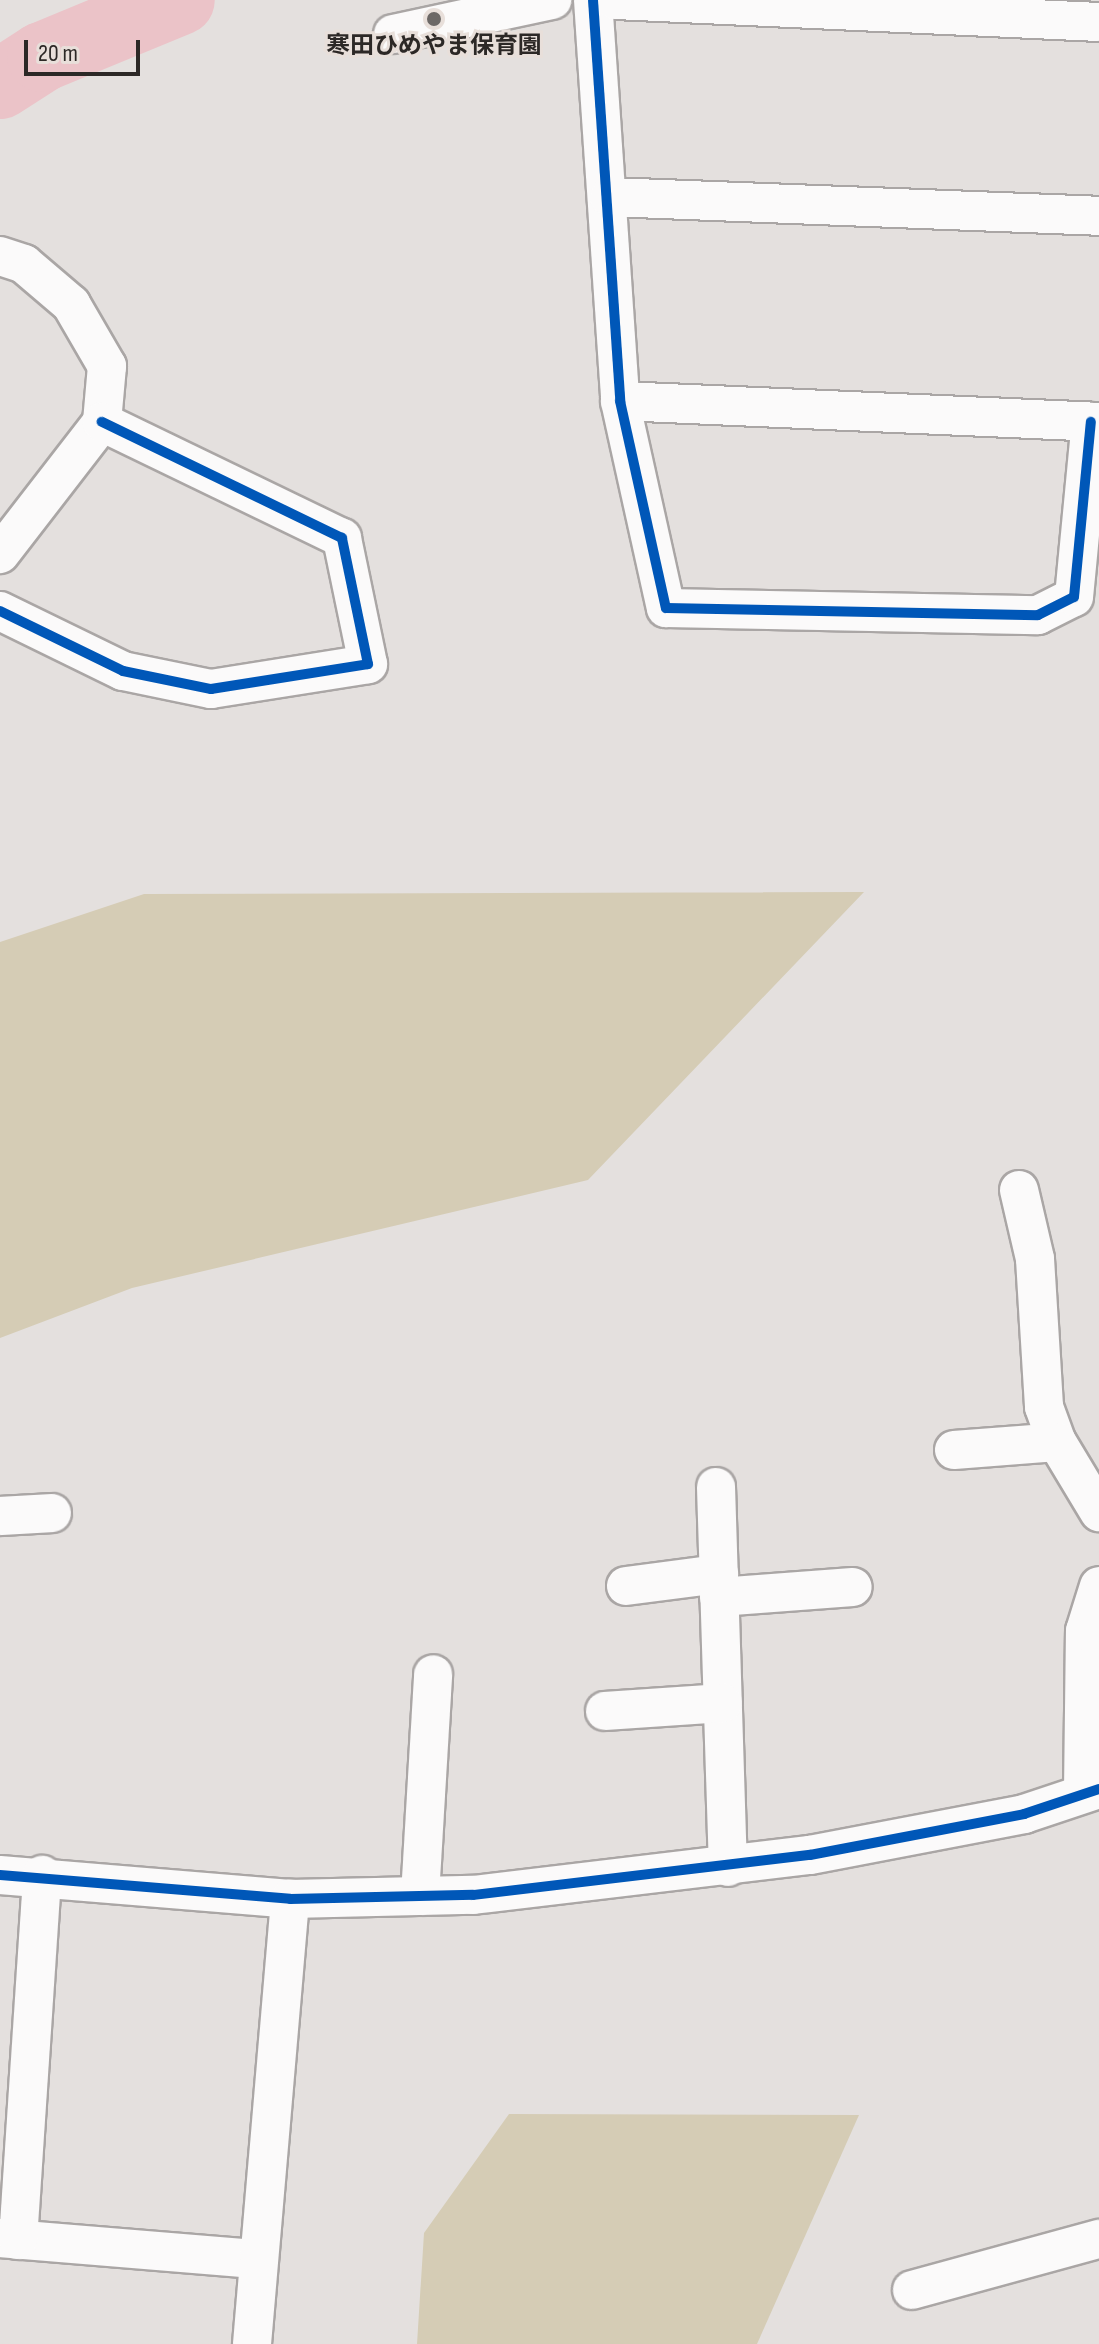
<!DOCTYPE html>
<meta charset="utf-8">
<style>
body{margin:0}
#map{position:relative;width:1099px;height:2344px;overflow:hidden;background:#e4e0de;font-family:"Sofia Sans Condensed","Noto Sans JP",sans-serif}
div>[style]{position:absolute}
.green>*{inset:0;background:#d5ccb5}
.river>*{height:70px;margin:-35px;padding:0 35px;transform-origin:35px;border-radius:35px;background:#ebc3c8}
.roads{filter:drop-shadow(2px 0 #aaa6a5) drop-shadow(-2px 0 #aaa6a5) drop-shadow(0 2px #aaa6a5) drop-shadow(0 -2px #aaa6a5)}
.minor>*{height:38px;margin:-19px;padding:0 19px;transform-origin:19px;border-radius:19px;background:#fbfafa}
.cycleway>*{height:10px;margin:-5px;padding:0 5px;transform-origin:5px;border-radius:5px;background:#0057b8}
.dots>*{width:22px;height:22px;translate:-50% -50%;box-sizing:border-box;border:4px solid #e8dfda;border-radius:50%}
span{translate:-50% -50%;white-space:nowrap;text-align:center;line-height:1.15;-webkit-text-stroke:6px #e8dfda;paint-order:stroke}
.poi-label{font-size:24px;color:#2c2826;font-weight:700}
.scale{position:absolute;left:24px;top:40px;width:116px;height:36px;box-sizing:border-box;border:4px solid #2c2826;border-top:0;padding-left:10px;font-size:24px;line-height:28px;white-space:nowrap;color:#2c2826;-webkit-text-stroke:6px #e8dfda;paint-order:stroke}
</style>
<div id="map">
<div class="green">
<i style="clip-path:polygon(864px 892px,588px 1180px,132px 1288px,0 1338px,0 942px,144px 894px)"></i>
<i style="clip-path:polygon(509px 2114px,859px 2115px,757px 2344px,417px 2344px,424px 2233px)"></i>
</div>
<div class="river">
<i style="left:0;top:84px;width:50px;rotate:-32.7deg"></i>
<i style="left:42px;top:57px;width:149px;rotate:-22.4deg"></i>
</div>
<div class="roads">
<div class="minor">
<i style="left:593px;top:0;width:402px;rotate:86.1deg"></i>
<i style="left:620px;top:401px;width:212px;rotate:77.5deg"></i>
<i style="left:666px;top:608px;width:372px;rotate:1.1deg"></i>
<i style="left:1038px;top:615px;width:40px;rotate:-26.6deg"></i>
<i style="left:1074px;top:597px;width:176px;rotate:-84.5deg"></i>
<i style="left:615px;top:0;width:484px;rotate:2.6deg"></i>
<i style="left:393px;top:34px;width:163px;rotate:-12.1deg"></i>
<i style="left:609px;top:197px;width:490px;rotate:2.2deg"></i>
<i style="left:0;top:256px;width:25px;rotate:18deg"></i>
<i style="left:24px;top:264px;width:62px;rotate:40.4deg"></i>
<i style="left:71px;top:304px;width:72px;rotate:59.9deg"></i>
<i style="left:107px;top:366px;width:56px;rotate:95.1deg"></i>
<i style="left:102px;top:422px;width:167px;rotate:127.7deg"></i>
<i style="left:620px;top:401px;width:479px;rotate:2.5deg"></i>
<i style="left:0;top:611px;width:137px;rotate:26deg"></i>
<i style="left:123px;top:671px;width:90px;rotate:11.6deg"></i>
<i style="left:211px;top:689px;width:159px;rotate:-9deg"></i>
<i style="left:368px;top:664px;width:129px;rotate:-101.7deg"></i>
<i style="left:342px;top:538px;width:267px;rotate:-154.2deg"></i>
<i style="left:1019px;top:1190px;width:71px;rotate:76.9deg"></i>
<i style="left:1035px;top:1259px;width:148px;rotate:86.5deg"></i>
<i style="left:1044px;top:1407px;width:37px;rotate:70deg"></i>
<i style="left:954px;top:1450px;width:103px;rotate:-4.4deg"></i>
<i style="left:1057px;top:1442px;width:82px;rotate:59deg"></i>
<i style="left:716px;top:1487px;width:380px;rotate:88.2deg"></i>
<i style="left:0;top:1516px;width:52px;rotate:-3.3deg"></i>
<i style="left:626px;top:1586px;width:94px;rotate:-7.4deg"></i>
<i style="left:719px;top:1597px;width:134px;rotate:-4.3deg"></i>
<i style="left:605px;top:1711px;width:118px;rotate:-3.9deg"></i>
<i style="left:1083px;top:1792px;width:161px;rotate:-89.3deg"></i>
<i style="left:1085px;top:1631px;width:47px;rotate:-72.7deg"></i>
<i style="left:0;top:1875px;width:291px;rotate:4.7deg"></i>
<i style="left:290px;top:1899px;width:183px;rotate:-1.3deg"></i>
<i style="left:473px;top:1895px;width:339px;rotate:-6.8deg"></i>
<i style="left:810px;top:1855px;width:218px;rotate:-10.8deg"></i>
<i style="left:1024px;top:1814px;width:79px;rotate:-18.4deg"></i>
<i style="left:420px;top:1896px;width:222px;rotate:-86.6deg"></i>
<i style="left:0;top:2238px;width:258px;rotate:4.7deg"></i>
<i style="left:18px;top:2240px;width:366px;rotate:-86.2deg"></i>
<i style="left:912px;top:2290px;width:194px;rotate:-15.3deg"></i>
<i style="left:252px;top:2344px;width:447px;rotate:-85.1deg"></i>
</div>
</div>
<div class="cycleway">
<i style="left:593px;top:0;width:402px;rotate:86.1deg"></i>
<i style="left:620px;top:401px;width:212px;rotate:77.5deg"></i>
<i style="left:666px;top:608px;width:372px;rotate:1.1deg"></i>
<i style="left:1038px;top:615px;width:40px;rotate:-26.6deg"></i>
<i style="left:1074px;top:597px;width:176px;rotate:-84.5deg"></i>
<i style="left:0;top:611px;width:137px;rotate:26deg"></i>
<i style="left:123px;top:671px;width:90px;rotate:11.6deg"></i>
<i style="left:211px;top:689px;width:159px;rotate:-9deg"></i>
<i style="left:368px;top:664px;width:129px;rotate:-101.7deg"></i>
<i style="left:342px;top:538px;width:267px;rotate:-154.2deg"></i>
<i style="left:0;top:1875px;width:291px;rotate:4.7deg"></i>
<i style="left:290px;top:1899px;width:183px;rotate:-1.3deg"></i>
<i style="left:473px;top:1895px;width:339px;rotate:-6.8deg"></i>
<i style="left:810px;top:1855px;width:218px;rotate:-10.8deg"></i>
<i style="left:1024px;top:1814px;width:79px;rotate:-18.4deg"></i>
</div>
<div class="dots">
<i style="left:434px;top:19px;background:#6c6866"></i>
</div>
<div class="poi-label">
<span style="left:434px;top:46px">寒田ひめやま保育園</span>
</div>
<div class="scale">20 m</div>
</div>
